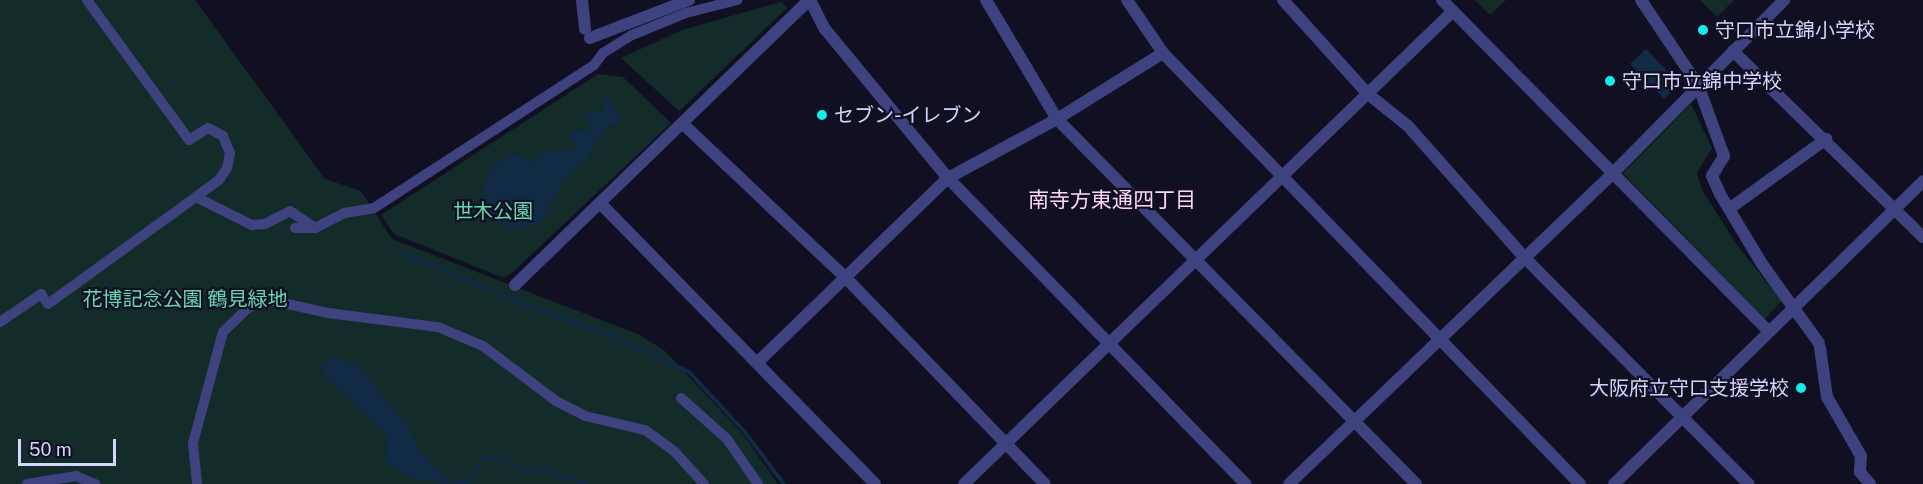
<!DOCTYPE html>
<meta charset="utf-8">
<style>
body{margin:0}
#map{position:relative;width:1923px;height:484px;overflow:hidden;background:#111023;font-family:"Public Sans","Noto Sans JP",sans-serif}
div>[style]{position:absolute}
.green>*{inset:0;background:#132c29}
.water>*{inset:0;background:#112b45}
.stream>*{height:4px;margin:-2px;padding:0 2px;transform-origin:2px;border-radius:2px;background:#112b45}
.pedestrian>*{height:10px;margin:-5px;padding:0 5px;transform-origin:5px;border-radius:5px;background:#3e437f}
.minor>*{height:12px;margin:-6px;padding:0 6px;transform-origin:6px;border-radius:6px;background:#3e437f}
.tertiary>*{height:12px;margin:-6px;padding:0 6px;transform-origin:6px;border-radius:6px;background:#3e437f}
.dots>*{width:16px;height:16px;translate:-50% -50%;box-sizing:border-box;border:3px solid #111023;border-radius:50%}
span{translate:-50% -50%;white-space:nowrap;text-align:center;line-height:1.15;-webkit-text-stroke:4.5px #111023;paint-order:stroke}
.poi-label{font-size:20px;color:#d4d4fc}
.left{translate:0 -50%;text-align:left}
.right{translate:-100% -50%;text-align:right}
.park-label{font-size:20px;color:#65d7ae}
.neighbourhood-label{font-size:21px;color:#fcd6f3}
.scale{position:absolute;left:18px;top:439px;width:98px;height:27px;box-sizing:border-box;border:3px solid #d4d4fc;border-top:0;padding-left:8px;font-size:18px;line-height:21px;white-space:nowrap;color:#d4d4fc;-webkit-text-stroke:4px #111023;paint-order:stroke}
</style>
<div id="map">
<div class="green">
<i style="clip-path:polygon(0 0,195px 0,325px 179px,361px 191px,392px 239px,640px 335px,665px 351px,742px 433px,778px 484px,0 484px)"></i>
<i style="clip-path:polygon(1475px 0,1506px 0,1490px 15px)"></i>
<i style="clip-path:polygon(1700px 0,1734px 0,1717px 17px)"></i>
<i style="clip-path:polygon(781px 2px,787px 8px,679px 111px,621px 58px,682px 30px)"></i>
<i style="clip-path:polygon(598px 74px,623px 77px,671px 123px,513px 272px,504px 278px,394px 234px,381px 215px)"></i>
<i style="clip-path:polygon(1691px 104px,1712px 148px,1697px 173px,1702px 190px,1739px 248px,1782px 301px,1765px 319px,1623px 173px)"></i>
</div>
<div class="water">
<i style="clip-path:polygon(1646px 49px,1680px 84px,1664px 99px,1630px 64px)"></i>
<i style="clip-path:polygon(609px 96px,619px 116px,618px 124px,606px 126px,588px 158px,562px 183px,543px 220px,521px 230px,510px 229px,494px 219px,486px 209px,482px 193px,491px 166px,511px 155px,522px 155px,529px 163px,545px 152px,569px 151px,577px 146px,569px 135px,571px 130px,589px 131px,590px 125px,584px 118px,586px 112px,604px 111px,602px 99px)"></i>
<i style="clip-path:polygon(331px 356px,357px 364px,410px 429px,420px 452px,449px 480px,447px 484px,412px 478px,385px 462px,388px 441px,384px 432px,323px 375px,321px 366px)"></i>
</div>
<div class="stream">
<i style="left:400px;top:252px;width:130px;rotate:23deg"></i>
<i style="left:520px;top:303px;width:90px;rotate:19.4deg"></i>
<i style="left:605px;top:333px;width:93px;rotate:24.9deg"></i>
<i style="left:689px;top:372px;width:81px;rotate:47deg"></i>
<i style="left:744px;top:431px;width:66px;rotate:53deg"></i>
<i style="left:449px;top:480px;width:18px;rotate:13deg"></i>
<i style="left:467px;top:484px;width:31px;rotate:-57deg"></i>
<i style="left:484px;top:458px;width:10px"></i>
<i style="left:494px;top:458px;width:37px;rotate:22deg"></i>
<i style="left:528px;top:472px;width:16px;rotate:-11deg"></i>
<i style="left:544px;top:469px;width:44px;rotate:20.1deg"></i>
</div>
<div class="pedestrian">
<i style="left:87px;top:0;width:173px;rotate:53.9deg"></i>
<i style="left:189px;top:140px;width:22px;rotate:-32deg"></i>
<i style="left:208px;top:128px;width:17px;rotate:28deg"></i>
<i style="left:223px;top:136px;width:18px;rotate:68deg"></i>
<i style="left:230px;top:153px;width:15px;rotate:101deg"></i>
<i style="left:227px;top:168px;width:14px;rotate:124deg"></i>
<i style="left:219px;top:180px;width:29px;rotate:144deg"></i>
<i style="left:295px;top:228px;width:20px"></i>
<i style="left:315px;top:228px;width:33px;rotate:-27deg"></i>
<i style="left:344px;top:213px;width:30px;rotate:-9deg"></i>
<i style="left:374px;top:208px;width:262px;rotate:-33deg"></i>
<i style="left:594px;top:65px;width:15px;rotate:-53deg"></i>
<i style="left:603px;top:53px;width:34px;rotate:-32deg"></i>
<i style="left:632px;top:35px;width:58px;rotate:-22.2deg"></i>
<i style="left:686px;top:13px;width:53px;rotate:-14.3deg"></i>
<i style="left:0;top:322px;width:50px;rotate:-34.3deg"></i>
<i style="left:41px;top:294px;width:12px;rotate:55deg"></i>
<i style="left:48px;top:304px;width:183px;rotate:-35.9deg"></i>
<i style="left:196px;top:197px;width:63px;rotate:26.6deg"></i>
<i style="left:252px;top:225px;width:13px;rotate:-4deg"></i>
<i style="left:265px;top:224px;width:28px;rotate:-27deg"></i>
<i style="left:290px;top:211px;width:30px;rotate:34deg"></i>
<i style="left:681px;top:398px;width:62px;rotate:41.7deg"></i>
<i style="left:727px;top:439px;width:55px;rotate:55.4deg"></i>
<i style="left:27px;top:484px;width:50px;rotate:-9.3deg"></i>
<i style="left:76px;top:476px;width:21px;rotate:23deg"></i>
<i style="left:197px;top:484px;width:41px;rotate:-95.6deg"></i>
<i style="left:193px;top:443px;width:115px;rotate:-74.9deg"></i>
<i style="left:223px;top:332px;width:33px;rotate:-44deg"></i>
<i style="left:247px;top:309px;width:21px;rotate:-29deg"></i>
<i style="left:265px;top:299px;width:65px;rotate:12.5deg"></i>
<i style="left:328px;top:313px;width:111px;rotate:7.3deg"></i>
<i style="left:438px;top:327px;width:49px;rotate:22.9deg"></i>
<i style="left:483px;top:346px;width:91px;rotate:37deg"></i>
<i style="left:556px;top:401px;width:33px;rotate:27deg"></i>
<i style="left:585px;top:416px;width:62px;rotate:13.1deg"></i>
<i style="left:645px;top:430px;width:37px;rotate:36deg"></i>
<i style="left:675px;top:452px;width:43px;rotate:47.8deg"></i>
</div>
<div class="minor">
<i style="left:582px;top:0;width:29px;rotate:84deg"></i>
<i style="left:986px;top:0;width:139px;rotate:59.2deg"></i>
<i style="left:1057px;top:119px;width:512px;rotate:45.47deg"></i>
<i style="left:1127px;top:0;width:64px;rotate:55.8deg"></i>
<i style="left:1163px;top:53px;width:600px;rotate:45.95deg"></i>
<i style="left:1283px;top:0;width:127px;rotate:47.9deg"></i>
<i style="left:1368px;top:94px;width:51px;rotate:38.7deg"></i>
<i style="left:1408px;top:126px;width:174px;rotate:48.5deg"></i>
<i style="left:1523px;top:256px;width:321px;rotate:45.3deg"></i>
<i style="left:1442px;top:0;width:465px;rotate:45.4deg"></i>
<i style="left:1641px;top:0;width:102px;rotate:56.2deg"></i>
<i style="left:1698px;top:85px;width:76px;rotate:69.9deg"></i>
<i style="left:1724px;top:156px;width:23px;rotate:121deg"></i>
<i style="left:1712px;top:176px;width:20px;rotate:66deg"></i>
<i style="left:1720px;top:194px;width:82px;rotate:59deg"></i>
<i style="left:1762px;top:264px;width:97px;rotate:54.2deg"></i>
<i style="left:590px;top:38px;width:106px;rotate:-21deg"></i>
<i style="left:1733px;top:51px;width:266px;rotate:44.4deg"></i>
<i style="left:682px;top:123px;width:223px;rotate:43.4deg"></i>
<i style="left:844px;top:276px;width:289px;rotate:46deg"></i>
<i style="left:600px;top:203px;width:393px;rotate:45.6deg"></i>
<i style="left:1729px;top:209px;width:120px;rotate:-35.8deg"></i>
<i style="left:515px;top:285px;width:409px;rotate:-44.1deg"></i>
<i style="left:1820px;top:348px;width:49px;rotate:81.9deg"></i>
<i style="left:1827px;top:397px;width:68px;rotate:60deg"></i>
<i style="left:1861px;top:456px;width:16px;rotate:94deg"></i>
<i style="left:1860px;top:472px;width:16px;rotate:50deg"></i>
<i style="left:758px;top:362px;width:264px;rotate:-44.1deg"></i>
<i style="left:948px;top:178px;width:124px;rotate:-28.4deg"></i>
<i style="left:1057px;top:119px;width:125px;rotate:-31.9deg"></i>
<i style="left:964px;top:484px;width:680px;rotate:-44.05deg"></i>
<i style="left:1289px;top:484px;width:448px;rotate:-43.8deg"></i>
<i style="left:1612px;top:174px;width:245px;rotate:-45.3deg"></i>
<i style="left:1614px;top:484px;width:433px;rotate:-44.4deg"></i>
</div>
<div class="tertiary">
<i style="left:810px;top:0;width:33px;rotate:63deg"></i>
<i style="left:825px;top:29px;width:193px;rotate:50.5deg"></i>
<i style="left:948px;top:178px;width:427px;rotate:45.8deg"></i>
</div>
<div class="dots">
<i style="left:1703px;top:30px;background:#10edea"></i>
<i style="left:1610px;top:81px;background:#10edea"></i>
<i style="left:822px;top:115px;background:#10edea"></i>
<i style="left:1801px;top:388px;background:#10edea"></i>
</div>
<div class="poi-label">
<span class="left" style="left:1715px;top:30px">守口市立錦小学校</span>
<span class="left" style="left:1622px;top:81px">守口市立錦中学校</span>
<span class="left" style="left:834px;top:115px">セブン-イレブン</span>
<span class="right" style="left:1789px;top:388px">大阪府立守口支援学校</span>
</div>
<div class="park-label">
<span style="left:493px;top:211px">世木公園</span>
<span style="left:185px;top:299px">花博記念公園 鶴見緑地</span>
</div>
<div class="neighbourhood-label">
<span style="left:1112px;top:200px">南寺方東通四丁目</span>
</div>
<div class="scale">50 m</div>
</div>
